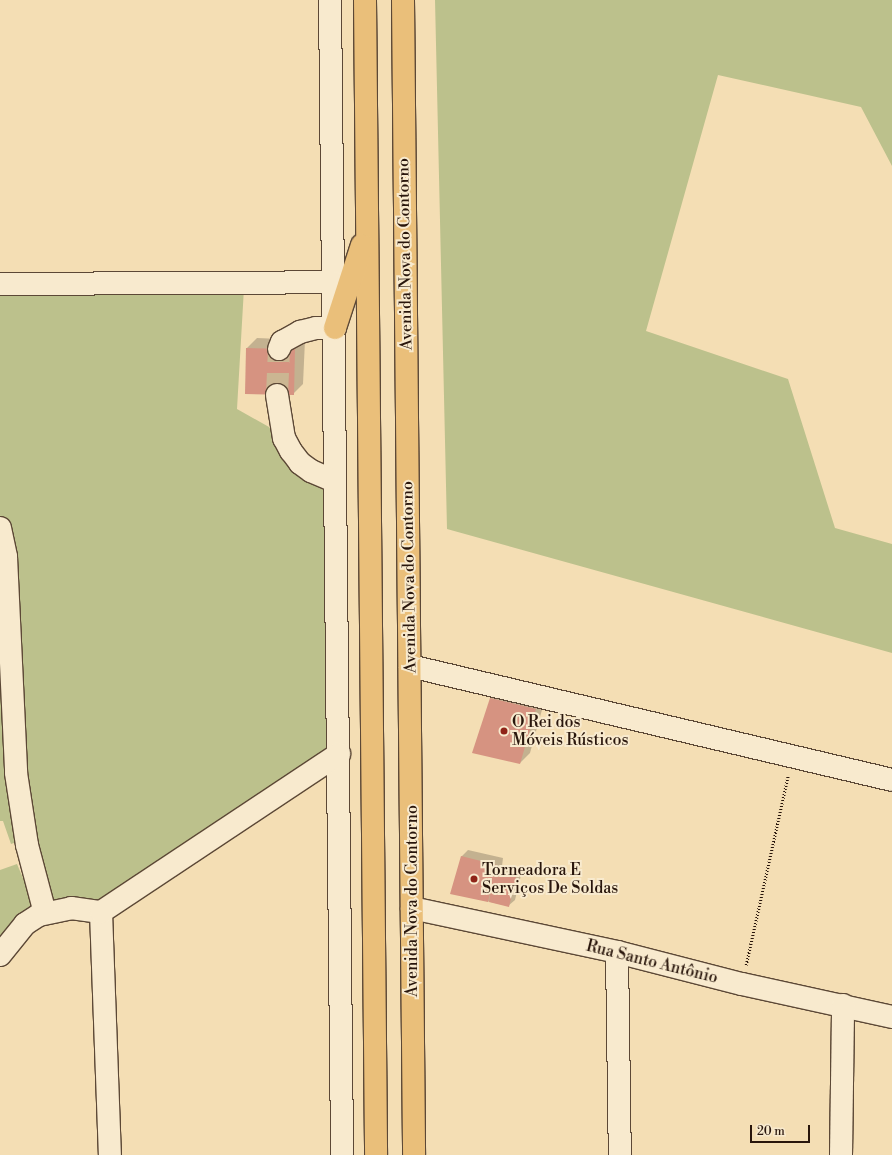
<!DOCTYPE html>
<meta charset="utf-8">
<style>
body{margin:0}
#map{position:relative;width:892px;height:1155px;overflow:hidden;background:#f4deb4;font-family:"Libre Bodoni",serif}
div>[style]{position:absolute}
.green>*{inset:0;background:#bcc18c}
.shadow>*{inset:0;background:#0003}
.building>*{inset:0;background:#d69381}
.minor-tunnel>*{height:22px;margin-top:-11px;transform-origin:0;background:repeating-linear-gradient(90deg,#cbb692 0 22px,transparent 0 33px)}
.path>*{height:2.5px;margin-top:-1.25px;transform-origin:0;background:repeating-linear-gradient(90deg,#29160c 0 1px,transparent 0 3px)}
.roads{filter:drop-shadow(1px 0 #5c4836) drop-shadow(-1px 0 #5c4836) drop-shadow(0 1px #5c4836) drop-shadow(0 -1px #5c4836)}
.minor>*{height:22px;margin:-11px;padding:0 11px;transform-origin:11px;border-radius:11px;background:#f8eace}
.highway>*{height:22px;margin:-11px;padding:0 11px;transform-origin:11px;border-radius:11px;background:#eabf7a}
.dots>*{width:11px;height:11px;translate:-50% -50%;box-sizing:border-box;border:2px solid #f8eace;border-radius:50%}
span{translate:-50% -50%;white-space:nowrap;text-align:center;line-height:1.15;-webkit-text-stroke:4px #f8eace;paint-order:stroke}
.street-label{font-size:16px;color:#29160c}
.poi-label{font-size:16px;color:#29160c}
.left{translate:0 -50%;text-align:left}
.scale{position:absolute;left:750px;top:1125px;width:60px;height:18px;box-sizing:border-box;border:2px solid #29160c;border-top:0;padding-left:5px;font-size:12px;line-height:14px;white-space:nowrap;color:#29160c;-webkit-text-stroke:3px #f8eace;paint-order:stroke}
</style>
<div id="map">
<div class="green">
<i style="clip-path:polygon(435px 0,892px 0,892px 166px,861px 107px,718px 75px,646px 331px,788px 379px,835px 528px,892px 544px,892px 653px,447px 529px)"></i>
<i style="clip-path:polygon(244px 288px,237px 409px,269px 427px,278px 440px,332px 482px,335px 753px,100px 902px,48px 903px,30px 837px,11px 844px,3px 821px,0 821px,0 292px)"></i>
<i style="clip-path:polygon(17px 864px,37px 911px,0 947px,0 870px)"></i>
</div>
<div class="shadow">
<i style="clip-path:polygon(257px 338px,305px 340px,303px 384px,293px 394px,247px 348px)"></i>
<i style="clip-path:polygon(501px 689px,545px 699px,530px 753px,520px 763px,491px 699px)"></i>
<i style="clip-path:polygon(468px 850px,503px 858px,502px 866px,522px 871px,515px 900px,508px 906px,451px 893px,462px 856px)"></i>
</div>
<div class="building">
<i style="clip-path:polygon(246px 348px,295px 349px,294px 395px,245px 394px)"></i>
<i style="clip-path:polygon(490px 698px,536px 709px,520px 764px,472px 753px)"></i>
<i style="clip-path:polygon(461px 856px,497px 865px,496px 872px,516px 877px,509px 907px,489px 902px,491px 889px,488px 902px,450px 894px)"></i>
</div>
<div class="minor-tunnel">
<i style="left:277px;top:395px;width:46px;rotate:-87.5deg"></i>
</div>
<div class="path">
<i style="left:746px;top:965px;width:194px;rotate:-77.5deg"></i>
</div>
<div class="roads">
<div class="minor">
<i style="left:330px;top:0;width:1155px;rotate:89.4deg"></i>
<i style="left:0;top:284px;width:334px;rotate:-0.3deg"></i>
<i style="left:279px;top:349px;width:8px;rotate:-67deg"></i>
<i style="left:282px;top:342px;width:21px;rotate:-29deg"></i>
<i style="left:300px;top:332px;width:16px;rotate:-14deg"></i>
<i style="left:316px;top:328px;width:19px"></i>
<i style="left:277px;top:395px;width:44px;rotate:80.8deg"></i>
<i style="left:284px;top:438px;width:15px;rotate:62deg"></i>
<i style="left:291px;top:451px;width:15px;rotate:53deg"></i>
<i style="left:300px;top:463px;width:14px;rotate:36deg"></i>
<i style="left:311px;top:471px;width:25px;rotate:23deg"></i>
<i style="left:0;top:528px;width:30px;rotate:78deg"></i>
<i style="left:6px;top:557px;width:216px;rotate:87.3deg"></i>
<i style="left:16px;top:773px;width:73px;rotate:81.3deg"></i>
<i style="left:27px;top:845px;width:70px;rotate:75.2deg"></i>
<i style="left:410px;top:666px;width:495px;rotate:13.3deg"></i>
<i style="left:412px;top:908px;width:210px;rotate:12.1deg"></i>
<i style="left:617px;top:952px;width:129px;rotate:14.4deg"></i>
<i style="left:742px;top:984px;width:154px;rotate:12.4deg"></i>
<i style="left:101px;top:912px;width:243px;rotate:87.9deg"></i>
<i style="left:617px;top:952px;width:203px;rotate:89.2deg"></i>
<i style="left:0;top:955px;width:40px;rotate:-51deg"></i>
<i style="left:25px;top:924px;width:17px;rotate:-33deg"></i>
<i style="left:39px;top:915px;width:33px;rotate:-12deg"></i>
<i style="left:71px;top:908px;width:30px;rotate:8deg"></i>
<i style="left:101px;top:912px;width:286px;rotate:-33.6deg"></i>
<i style="left:841px;top:1155px;width:150px;rotate:-89.2deg"></i>
</div>
<div class="highway">
<i style="left:365px;top:0;width:1155px;rotate:89.45deg"></i>
<i style="left:403px;top:0;width:1155px;rotate:89.45deg"></i>
<i style="left:335px;top:328px;width:87px;rotate:-72deg"></i>
</div>
</div>
<div class="dots">
<i style="left:504px;top:731px;background:#8f2418"></i>
<i style="left:474px;top:879px;background:#8f2418"></i>
</div>
<div class="street-label">
<span style="left:405px;top:254px;rotate:-91deg">Avenida Nova do Contorno</span>
<span style="left:409px;top:577px;rotate:-91deg">Avenida Nova do Contorno</span>
<span style="left:412px;top:901px;rotate:-90deg">Avenida Nova do Contorno</span>
<span style="left:652px;top:962px;rotate:14deg">Rua Santo Antônio</span>
</div>
<div class="poi-label">
<span class="left" style="left:512px;top:731px">O Rei dos<br>Móveis Rústicos</span>
<span class="left" style="left:482px;top:879px">Torneadora E<br>Serviços De Soldas</span>
</div>
<div class="scale">20 m</div>
</div>
